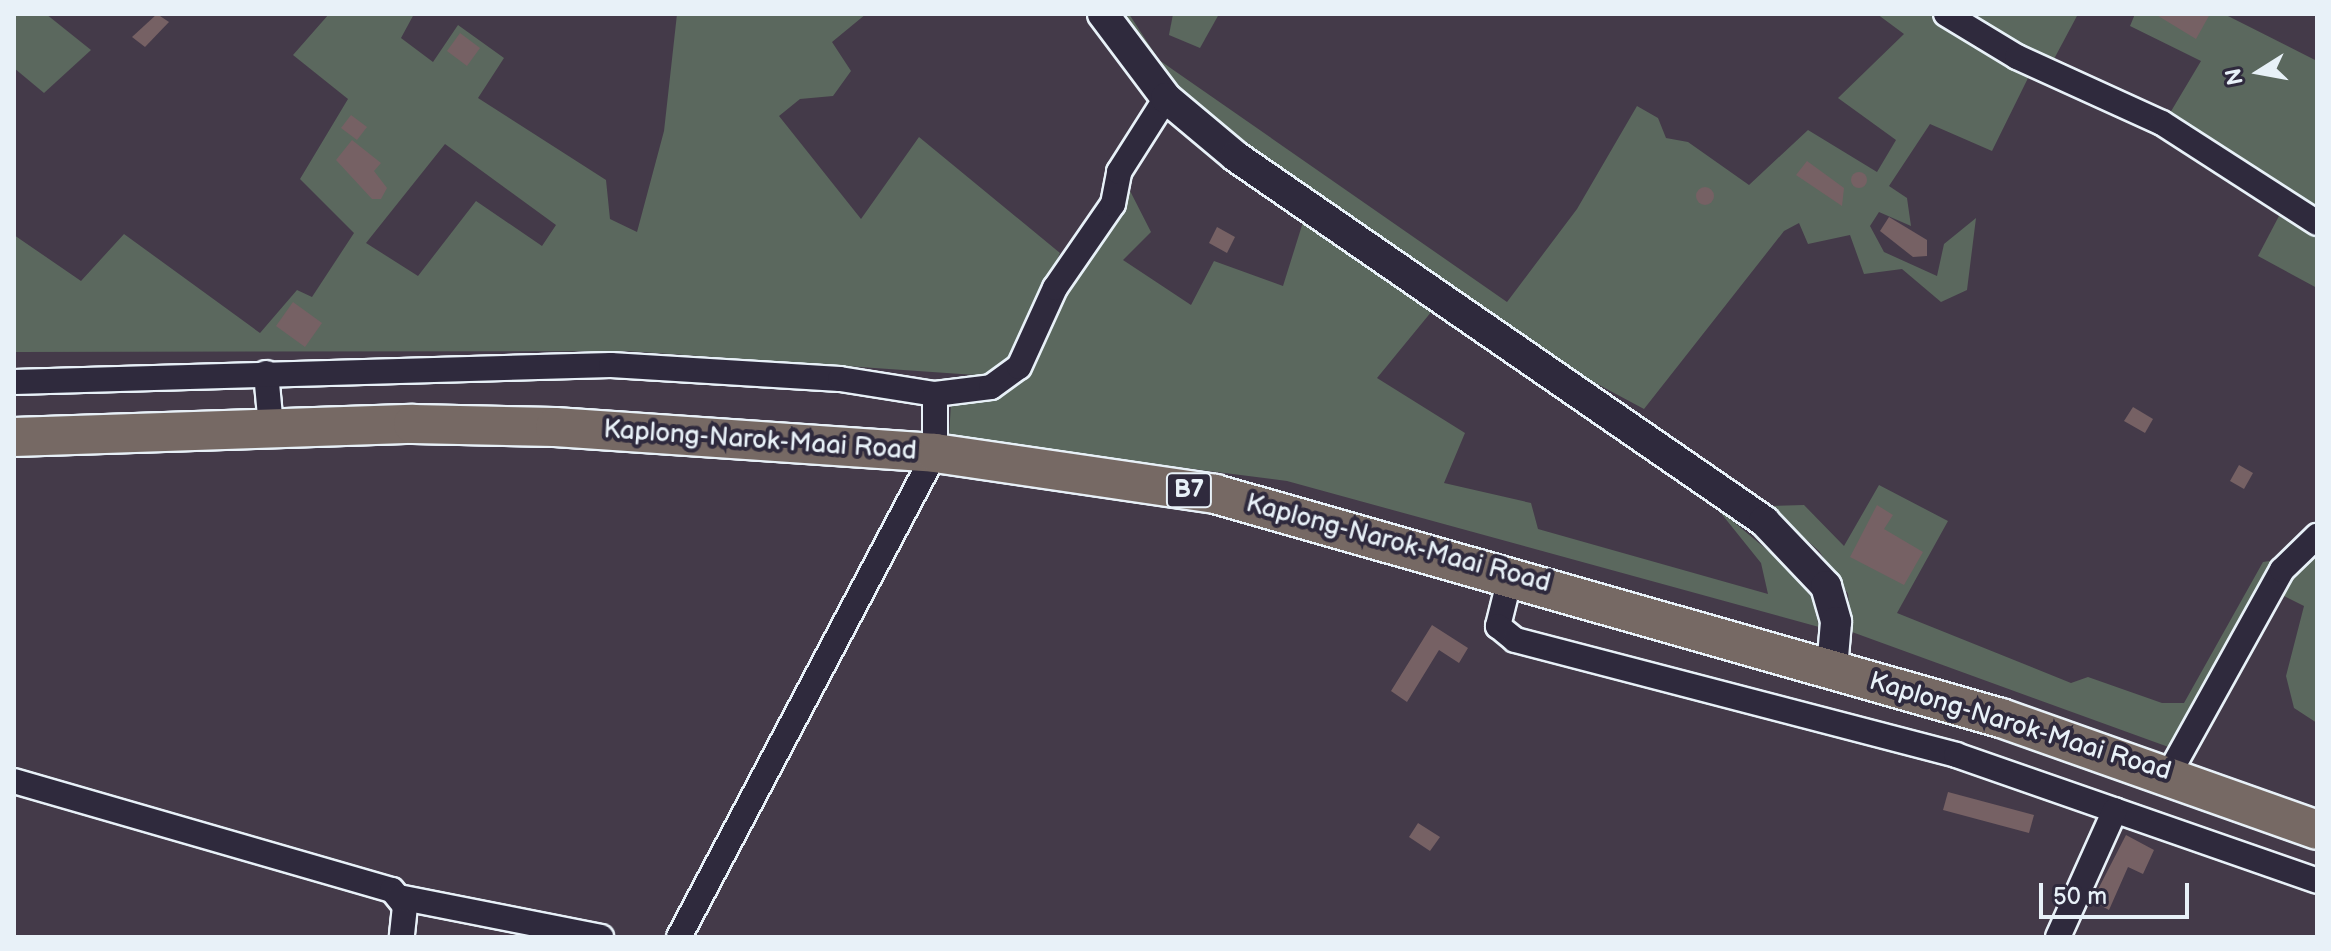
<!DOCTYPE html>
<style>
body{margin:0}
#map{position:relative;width:2331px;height:951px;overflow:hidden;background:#443a49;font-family:"Balsamiq Sans",sans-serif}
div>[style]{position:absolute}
.green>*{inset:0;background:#5b685e}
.building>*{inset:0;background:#766164}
.round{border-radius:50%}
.roads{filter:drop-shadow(2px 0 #e8f1f8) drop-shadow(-2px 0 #e8f1f8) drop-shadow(0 2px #e8f1f8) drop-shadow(0 -2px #e8f1f8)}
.minor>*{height:24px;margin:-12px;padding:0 12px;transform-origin:12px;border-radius:12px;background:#2f2a3d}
.tertiary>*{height:30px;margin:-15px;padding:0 15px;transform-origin:15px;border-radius:15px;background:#2f2a3d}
.trunk>*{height:38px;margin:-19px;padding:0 19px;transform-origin:19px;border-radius:19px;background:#766964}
span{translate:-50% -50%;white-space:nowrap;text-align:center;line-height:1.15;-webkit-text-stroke:8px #2f2a3d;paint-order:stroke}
.shield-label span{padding:2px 6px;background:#2f2a3d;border:2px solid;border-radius:6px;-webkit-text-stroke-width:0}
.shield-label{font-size:24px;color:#e8f1f8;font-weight:700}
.street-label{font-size:26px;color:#e8f1f8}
.frame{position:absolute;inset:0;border:16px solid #e8f1f8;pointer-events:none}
.north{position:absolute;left:2219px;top:32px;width:80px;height:80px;-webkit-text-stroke:6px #2f2a3d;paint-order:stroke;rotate:259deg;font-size:22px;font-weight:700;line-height:32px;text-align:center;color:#e8f1f8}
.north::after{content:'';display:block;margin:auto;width:28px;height:36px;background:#e8f1f8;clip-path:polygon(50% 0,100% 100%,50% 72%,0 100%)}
.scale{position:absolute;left:2039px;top:883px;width:150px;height:36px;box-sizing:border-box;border:4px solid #e8f1f8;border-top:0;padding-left:10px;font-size:24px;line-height:28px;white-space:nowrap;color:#e8f1f8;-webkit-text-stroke:6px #2f2a3d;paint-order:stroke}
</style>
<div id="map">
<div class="green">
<i style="clip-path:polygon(14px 14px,46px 14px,91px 50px,44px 93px,14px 68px)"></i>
<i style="clip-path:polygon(evenodd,329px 14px,414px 14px,401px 38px,433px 62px,458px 25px,504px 58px,478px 98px,606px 180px,610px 219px,637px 232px,664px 131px,677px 14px,866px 14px,832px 42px,851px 71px,833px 96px,800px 99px,779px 116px,861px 219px,919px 137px,1060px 253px,1014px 361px,990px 376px,627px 351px,14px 352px,14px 235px,81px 281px,124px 234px,260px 333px,297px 290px,312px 297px,354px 233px,300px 179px,348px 99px,293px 55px,329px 14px,445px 144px,556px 225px,542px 246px,476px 201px,418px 276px,366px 243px,445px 144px)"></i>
<i style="clip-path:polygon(1111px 14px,1129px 14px,1159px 60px,1507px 302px,1577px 209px,1637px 106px,1658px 118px,1666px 138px,1688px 142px,1749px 185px,1808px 130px,1877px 172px,1896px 140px,1838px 98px,1904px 34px,1877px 14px,1934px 14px,2031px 72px,1992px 151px,1930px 124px,1889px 186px,1907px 198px,1911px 226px,1879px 212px,1870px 226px,1884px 252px,1937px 276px,1944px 244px,1976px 218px,1967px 290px,1941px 302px,1902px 269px,1864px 274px,1850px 235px,1808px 244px,1799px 223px,1784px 231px,1644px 409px,1588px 379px,1169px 90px)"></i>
<i style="clip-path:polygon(1173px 14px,1219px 14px,1200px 48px,1169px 35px)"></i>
<i style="clip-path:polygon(1959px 14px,2078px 14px,2054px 59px)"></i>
<i style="clip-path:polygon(2135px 14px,2224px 14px,2317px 61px,2317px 208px,2170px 113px,2201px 61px,2130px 26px)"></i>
<i style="clip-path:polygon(1127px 185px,1151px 232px,1123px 260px,1191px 305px,1214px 261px,1283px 286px,1303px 222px,1432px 311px,1377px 378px,1465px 433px,1444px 483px,1531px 503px,1538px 529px,1768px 594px,1761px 563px,1716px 507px,1791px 570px,1812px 598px,1819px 627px,1287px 481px,949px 438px,951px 402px,995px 397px,1031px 372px,1074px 279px,1116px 225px)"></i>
<i style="clip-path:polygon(2279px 216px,2317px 237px,2317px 288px,2258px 256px)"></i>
<i style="clip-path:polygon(1879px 485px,1948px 521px,1897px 613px,2071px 683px,2088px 677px,2162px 703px,2184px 703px,2263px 562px,2282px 559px,2174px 749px,1852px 632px,1848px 594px,1819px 551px,1768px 506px,1804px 505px,1844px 546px)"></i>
<i style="clip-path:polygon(2317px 547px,2317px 723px,2294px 708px,2286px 676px,2304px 606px,2280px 594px,2302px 557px)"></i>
</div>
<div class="building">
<i style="clip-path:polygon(157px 14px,169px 22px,145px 47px,132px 37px)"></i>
<i style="clip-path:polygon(2155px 14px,2210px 14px,2196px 39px)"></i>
<i style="clip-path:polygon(460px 33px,480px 48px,467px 66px,447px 51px)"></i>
<i style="clip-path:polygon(351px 115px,367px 127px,357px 140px,341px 128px)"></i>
<i style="clip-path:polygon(352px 140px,381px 163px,374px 171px,387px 188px,381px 199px,372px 199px,336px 160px)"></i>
<i style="clip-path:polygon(1807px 161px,1844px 188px,1842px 206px,1796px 175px)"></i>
<i class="round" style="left:1851px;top:172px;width:16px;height:16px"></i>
<i class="round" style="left:1696px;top:187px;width:18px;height:18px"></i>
<i style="clip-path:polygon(1889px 217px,1927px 240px,1927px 256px,1913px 257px,1880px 231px)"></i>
<i style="clip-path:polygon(1217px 227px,1235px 237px,1227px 253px,1209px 243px)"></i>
<i style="clip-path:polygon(293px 302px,322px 323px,305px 347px,276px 326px)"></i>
<i style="clip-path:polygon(2133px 407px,2153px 419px,2145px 433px,2124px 421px)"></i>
<i style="clip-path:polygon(2239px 465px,2253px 473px,2244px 489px,2230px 481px)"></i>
<i style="clip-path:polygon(1877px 505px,1893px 515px,1884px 529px,1923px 552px,1904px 585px,1850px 557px)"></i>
<i style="clip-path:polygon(1432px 625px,1468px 648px,1459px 663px,1439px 650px,1407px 702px,1391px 691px)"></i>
<i style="clip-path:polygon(1948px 792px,2034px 815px,2029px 833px,1943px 810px)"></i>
<i style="clip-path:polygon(1418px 823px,1440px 837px,1430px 851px,1409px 837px)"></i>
<i style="clip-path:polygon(2126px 835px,2154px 850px,2143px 874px,2128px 867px,2109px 910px,2092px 901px)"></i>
</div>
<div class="roads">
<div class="minor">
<i style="left:1946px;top:14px;width:83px;rotate:31.2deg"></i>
<i style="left:2017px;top:57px;width:159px;rotate:24.5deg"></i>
<i style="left:2162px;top:123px;width:184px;rotate:32.8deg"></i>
<i style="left:266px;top:373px;width:54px;rotate:84.7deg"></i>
<i style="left:14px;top:382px;width:597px;rotate:-1.63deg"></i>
<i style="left:611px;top:365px;width:229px;rotate:3.5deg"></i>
<i style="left:840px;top:379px;width:96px;rotate:9deg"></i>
<i style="left:935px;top:394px;width:56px;rotate:-7.1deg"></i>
<i style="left:991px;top:387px;width:34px;rotate:-36deg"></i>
<i style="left:1019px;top:367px;width:87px;rotate:-65.5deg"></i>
<i style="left:1055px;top:288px;width:102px;rotate:-55.4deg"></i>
<i style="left:1113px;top:204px;width:33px;rotate:-79deg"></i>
<i style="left:1119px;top:172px;width:88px;rotate:-57.6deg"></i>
<i style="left:1511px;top:574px;width:54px;rotate:104deg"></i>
<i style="left:1498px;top:626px;width:22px;rotate:39deg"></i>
<i style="left:1515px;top:640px;width:456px;rotate:14.6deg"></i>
<i style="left:1956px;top:755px;width:382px;rotate:19.2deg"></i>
<i style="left:2170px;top:772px;width:231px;rotate:-61deg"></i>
<i style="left:2282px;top:570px;width:49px;rotate:-44.2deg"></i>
<i style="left:14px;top:781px;width:393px;rotate:16.1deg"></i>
<i style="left:392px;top:890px;width:21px;rotate:51deg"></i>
<i style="left:405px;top:906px;width:31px;rotate:96deg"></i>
<i style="left:399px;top:897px;width:206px;rotate:11.2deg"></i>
<i style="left:679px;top:937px;width:548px;rotate:-62.12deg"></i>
<i style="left:935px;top:453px;width:59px;rotate:-90deg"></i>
<i style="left:2058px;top:937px;width:139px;rotate:-65.8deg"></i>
</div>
<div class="tertiary">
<i style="left:1103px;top:14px;width:105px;rotate:53.1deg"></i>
<i style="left:1166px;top:98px;width:90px;rotate:40deg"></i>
<i style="left:1235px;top:156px;width:643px;rotate:34.6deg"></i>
<i style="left:1764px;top:521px;width:90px;rotate:46.4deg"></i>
<i style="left:1826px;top:586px;width:37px;rotate:74deg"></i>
<i style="left:1836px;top:622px;width:47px;rotate:94.9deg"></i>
</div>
<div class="trunk">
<i style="left:14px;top:437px;width:399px;rotate:-1.9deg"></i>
<i style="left:413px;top:424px;width:142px;rotate:1.2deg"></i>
<i style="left:555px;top:427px;width:381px;rotate:3.9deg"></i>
<i style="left:935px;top:453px;width:283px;rotate:8.3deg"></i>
<i style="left:1215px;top:494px;width:817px;rotate:15.91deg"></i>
<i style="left:2001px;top:718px;width:335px;rotate:19.5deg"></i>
</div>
</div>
<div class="shield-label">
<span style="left:1189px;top:490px">B7</span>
</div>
<div class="street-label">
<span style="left:760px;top:441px;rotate:4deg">Kaplong-Narok-Maai Road</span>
<span style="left:1398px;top:544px;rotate:15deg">Kaplong-Narok-Maai Road</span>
<span style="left:2020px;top:727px;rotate:17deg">Kaplong-Narok-Maai Road</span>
</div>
<div class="frame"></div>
<div class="north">N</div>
<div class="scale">50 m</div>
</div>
